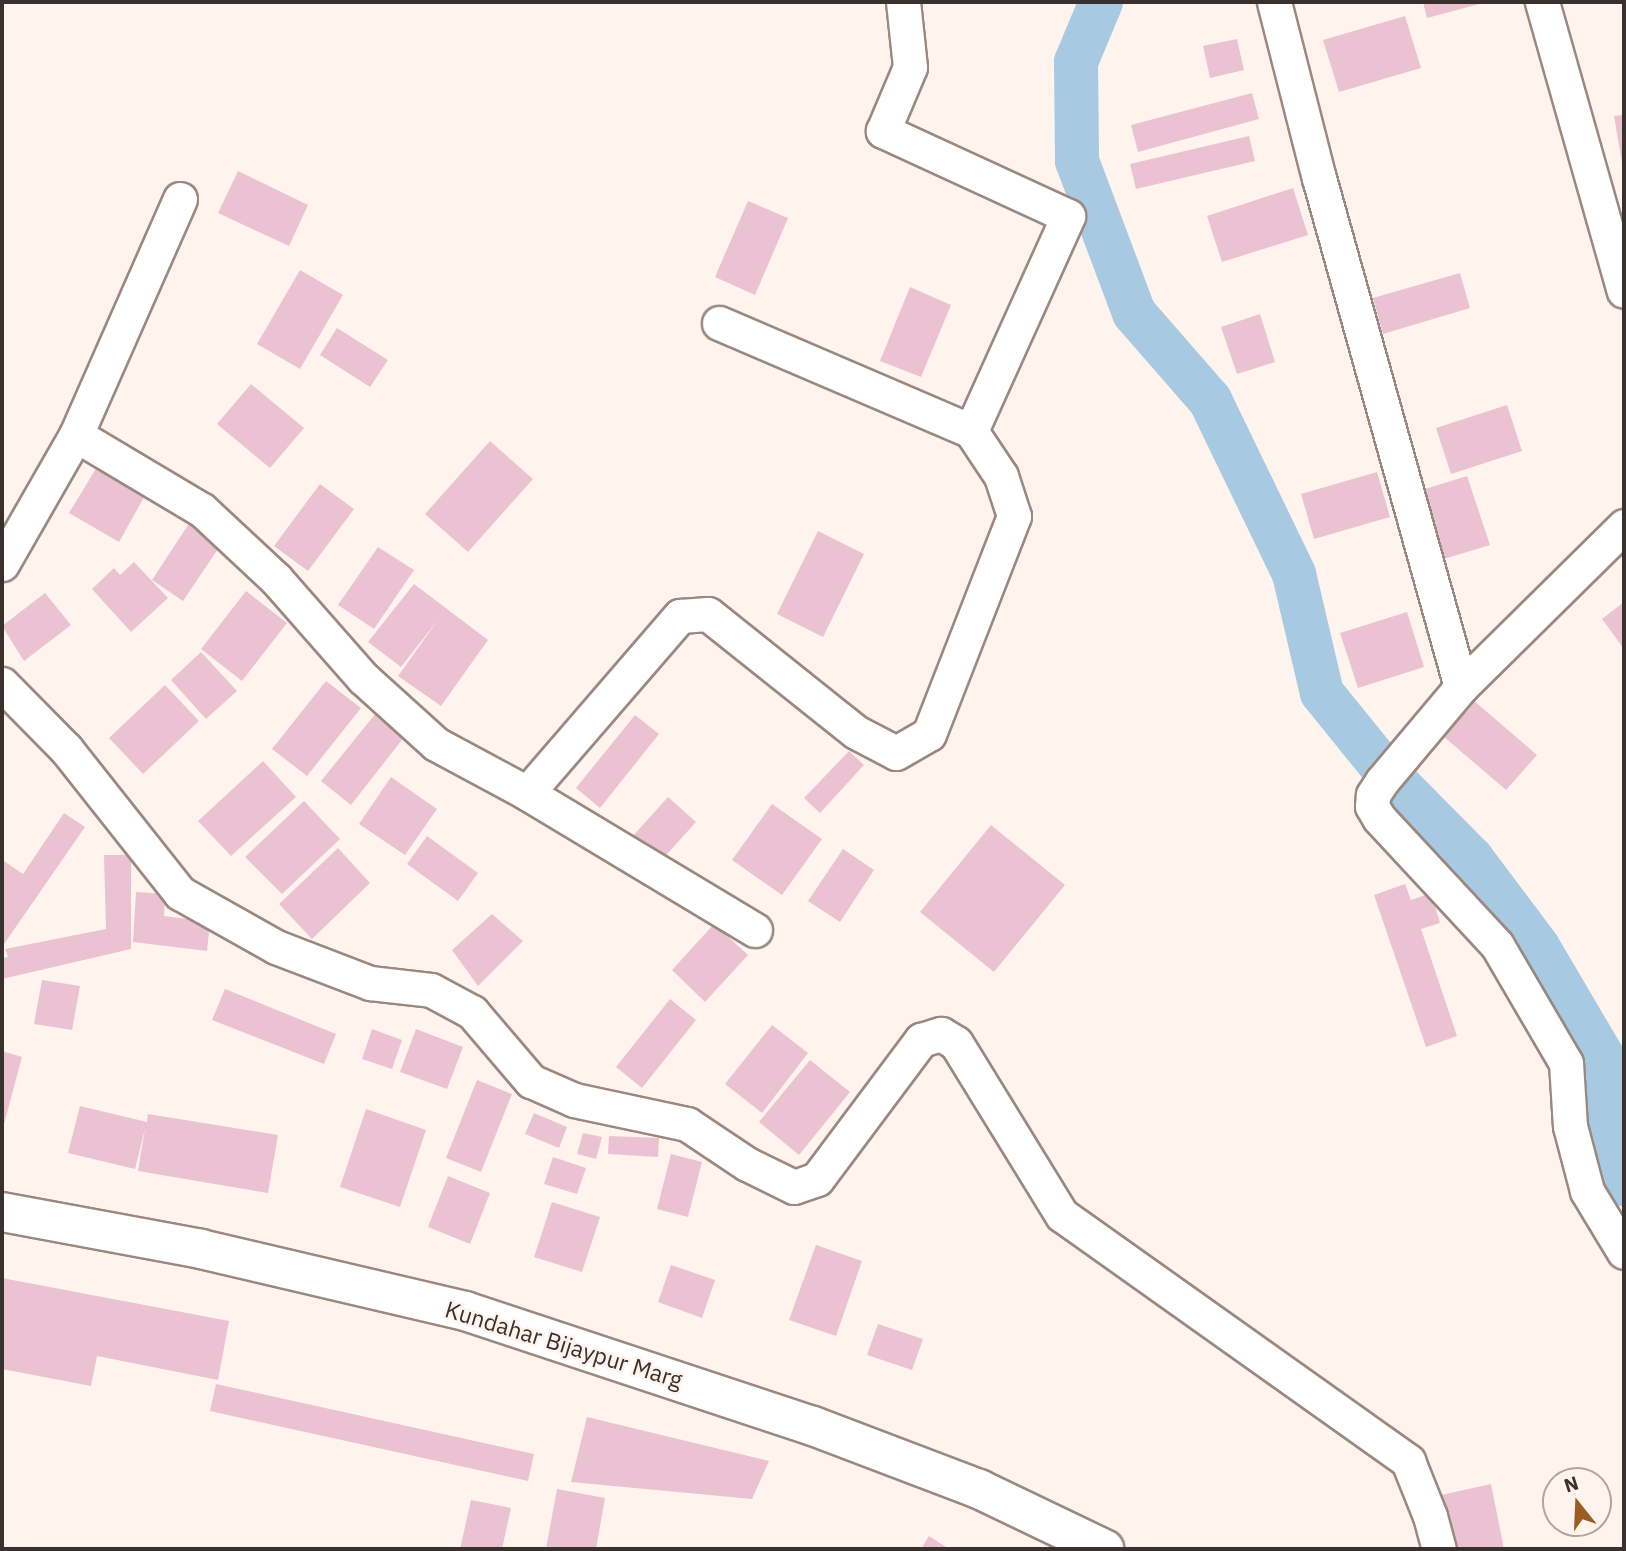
<!DOCTYPE html>
<style>
body{margin:0}
#map{position:relative;width:1626px;height:1551px;overflow:hidden;background:#fef3ed;font-family:"IBM Plex Sans",sans-serif}
div>[style]{position:absolute}
.canal>*{height:44px;margin:-22px;padding:0 22px;transform-origin:22px;border-radius:22px;background:#a7c9e1}
.building>*{inset:0;background:#ebc2d1}
.roads{filter:drop-shadow(2px 0 #9a8981) drop-shadow(-2px 0 #9a8981) drop-shadow(0 2px #9a8981) drop-shadow(0 -2px #9a8981)}
.minor>*{height:33px;margin:-16.5px;padding:0 16.5px;transform-origin:16.5px;border-radius:16.5px;background:#fff}
.secondary>*{height:38px;margin:-19px;padding:0 19px;transform-origin:19px;border-radius:19px;background:#fff}
span{translate:-50% -50%;white-space:nowrap;text-align:center;line-height:1.15;-webkit-text-stroke:5px #fef3ed;paint-order:stroke}
.street-label{font-size:23px;color:#38312d}
.frame{position:absolute;inset:0;border:4px solid #38312d;pointer-events:none}
.north{position:absolute;left:1542px;top:1467px;width:70px;height:70px;box-sizing:border-box;background:#fef3ed;border:2px solid #afa5a0;border-radius:50%;rotate:342deg;font-size:19px;font-weight:700;line-height:28px;text-align:center;color:#38312d}
.north::after{content:'';display:block;margin:auto;width:24px;height:32px;background:#9b5d23;clip-path:polygon(50% 0,100% 100%,50% 72%,0 100%)}
</style>
<div id="map">
<div class="canal">
<i style="left:1101px;top:2px;width:65px;rotate:112.6deg"></i>
<i style="left:1076px;top:62px;width:99px;rotate:89.4deg"></i>
<i style="left:1077px;top:161px;width:162px;rotate:69.4deg"></i>
<i style="left:1134px;top:313px;width:116px;rotate:48.9deg"></i>
<i style="left:1210px;top:400px;width:193px;rotate:64.2deg"></i>
<i style="left:1294px;top:574px;width:122px;rotate:76.8deg"></i>
<i style="left:1322px;top:693px;width:102px;rotate:51deg"></i>
<i style="left:1386px;top:772px;width:122px;rotate:45.3deg"></i>
<i style="left:1472px;top:859px;width:110px;rotate:53.1deg"></i>
<i style="left:1538px;top:947px;width:130px;rotate:59.5deg"></i>
<i style="left:1604px;top:1059px;width:71px;rotate:92.4deg"></i>
<i style="left:1601px;top:1130px;width:59px;rotate:66.9deg"></i>
</div>
<div class="building">
<i style="clip-path:polygon(1423px 2px,1483px 2px,1483px 3px,1427px 18px)"></i>
<i style="clip-path:polygon(1405px 16px,1421px 68px,1339px 92px,1323px 40px)"></i>
<i style="clip-path:polygon(1237px 39px,1244px 70px,1210px 78px,1203px 46px)"></i>
<i style="clip-path:polygon(1252px 93px,1259px 119px,1138px 152px,1131px 125px)"></i>
<i style="clip-path:polygon(1624px 115px,1624px 169px,1623px 169px,1614px 116px)"></i>
<i style="clip-path:polygon(1249px 136px,1255px 161px,1136px 189px,1130px 164px)"></i>
<i style="clip-path:polygon(238px 171px,308px 205px,289px 246px,218px 213px)"></i>
<i style="clip-path:polygon(1293px 188px,1308px 235px,1222px 262px,1207px 216px)"></i>
<i style="clip-path:polygon(748px 201px,788px 218px,755px 295px,715px 277px)"></i>
<i style="clip-path:polygon(300px 270px,343px 295px,300px 369px,257px 344px)"></i>
<i style="clip-path:polygon(1460px 273px,1470px 308px,1383px 334px,1373px 298px)"></i>
<i style="clip-path:polygon(910px 287px,951px 305px,921px 377px,880px 361px)"></i>
<i style="clip-path:polygon(1260px 314px,1275px 362px,1237px 374px,1221px 327px)"></i>
<i style="clip-path:polygon(337px 328px,388px 360px,370px 387px,320px 355px)"></i>
<i style="clip-path:polygon(251px 384px,304px 428px,270px 468px,217px 424px)"></i>
<i style="clip-path:polygon(1507px 405px,1522px 451px,1451px 474px,1436px 428px)"></i>
<i style="clip-path:polygon(490px 441px,533px 479px,468px 552px,425px 514px)"></i>
<i style="clip-path:polygon(100px 462px,147px 492px,119px 542px,69px 513px)"></i>
<i style="clip-path:polygon(1377px 472px,1390px 517px,1314px 539px,1301px 494px)"></i>
<i style="clip-path:polygon(1467px 476px,1490px 545px,1444px 559px,1422px 490px)"></i>
<i style="clip-path:polygon(320px 484px,354px 509px,308px 571px,274px 546px)"></i>
<i style="clip-path:polygon(192px 519px,224px 540px,183px 601px,152px 580px)"></i>
<i style="clip-path:polygon(818px 531px,864px 554px,823px 637px,777px 614px)"></i>
<i style="clip-path:polygon(378px 547px,414px 570px,374px 629px,338px 605px)"></i>
<i style="clip-path:polygon(134px 562px,168px 598px,131px 632px,92px 589px,114px 568px,120px 575px)"></i>
<i style="clip-path:polygon(414px 584px,488px 640px,441px 706px,398px 676px,438px 620px,401px 667px,368px 642px)"></i>
<i style="clip-path:polygon(246px 591px,287px 623px,242px 681px,201px 649px)"></i>
<i style="clip-path:polygon(45px 593px,71px 625px,24px 661px,2px 626px)"></i>
<i style="clip-path:polygon(1624px 602px,1624px 649px,1602px 619px)"></i>
<i style="clip-path:polygon(1407px 612px,1424px 667px,1358px 688px,1340px 633px)"></i>
<i style="clip-path:polygon(201px 652px,237px 691px,206px 719px,171px 680px)"></i>
<i style="clip-path:polygon(326px 681px,361px 708px,307px 776px,272px 749px)"></i>
<i style="clip-path:polygon(165px 685px,199px 721px,143px 774px,109px 738px)"></i>
<i style="clip-path:polygon(1473px 700px,1537px 755px,1506px 790px,1443px 736px)"></i>
<i style="clip-path:polygon(376px 713px,405px 736px,351px 805px,321px 781px)"></i>
<i style="clip-path:polygon(635px 715px,659px 734px,600px 808px,576px 788px)"></i>
<i style="clip-path:polygon(849px 751px,864px 765px,820px 813px,804px 798px)"></i>
<i style="clip-path:polygon(263px 761px,296px 797px,231px 856px,198px 821px)"></i>
<i style="clip-path:polygon(391px 777px,437px 809px,405px 855px,359px 824px)"></i>
<i style="clip-path:polygon(668px 797px,696px 822px,659px 863px,631px 838px)"></i>
<i style="clip-path:polygon(304px 801px,340px 839px,282px 894px,245px 857px)"></i>
<i style="clip-path:polygon(772px 804px,822px 839px,782px 895px,732px 860px)"></i>
<i style="clip-path:polygon(64px 813px,85px 827px,2px 947px,2px 865px,4px 861px,23px 874px)"></i>
<i style="clip-path:polygon(991px 825px,1065px 885px,994px 972px,920px 912px)"></i>
<i style="clip-path:polygon(427px 836px,478px 873px,458px 901px,407px 864px)"></i>
<i style="clip-path:polygon(338px 848px,370px 883px,312px 939px,279px 904px)"></i>
<i style="clip-path:polygon(843px 849px,874px 870px,840px 922px,808px 901px)"></i>
<i style="clip-path:polygon(104px 855px,131px 855px,131px 949px,2px 979px,2px 958px,8px 957px,5px 949px,106px 929px)"></i>
<i style="clip-path:polygon(1405px 884px,1411px 900px,1431px 893px,1440px 923px,1421px 929px,1457px 1036px,1426px 1047px,1374px 895px)"></i>
<i style="clip-path:polygon(136px 892px,165px 894px,164px 916px,210px 922px,207px 951px,133px 942px)"></i>
<i style="clip-path:polygon(492px 914px,523px 941px,478px 986px,452px 950px)"></i>
<i style="clip-path:polygon(714px 924px,748px 955px,705px 1002px,672px 970px)"></i>
<i style="clip-path:polygon(42px 980px,80px 986px,72px 1030px,34px 1024px)"></i>
<i style="clip-path:polygon(225px 989px,336px 1034px,324px 1064px,212px 1020px)"></i>
<i style="clip-path:polygon(670px 999px,696px 1020px,642px 1088px,616px 1067px)"></i>
<i style="clip-path:polygon(772px 1025px,808px 1053px,762px 1113px,725px 1084px)"></i>
<i style="clip-path:polygon(372px 1029px,402px 1040px,392px 1069px,362px 1059px)"></i>
<i style="clip-path:polygon(416px 1029px,463px 1047px,447px 1089px,400px 1072px)"></i>
<i style="clip-path:polygon(2px 1051px,22px 1057px,3px 1128px,2px 1128px)"></i>
<i style="clip-path:polygon(810px 1060px,850px 1092px,799px 1155px,759px 1122px)"></i>
<i style="clip-path:polygon(477px 1080px,512px 1094px,481px 1172px,446px 1158px)"></i>
<i style="clip-path:polygon(80px 1106px,147px 1122px,148px 1114px,278px 1135px,268px 1193px,138px 1171px,145px 1129px,135px 1169px,68px 1153px)"></i>
<i style="clip-path:polygon(366px 1109px,426px 1130px,400px 1207px,340px 1187px)"></i>
<i style="clip-path:polygon(534px 1113px,567px 1127px,559px 1148px,525px 1134px)"></i>
<i style="clip-path:polygon(583px 1133px,602px 1137px,596px 1159px,577px 1154px)"></i>
<i style="clip-path:polygon(609px 1136px,659px 1138px,658px 1157px,608px 1154px)"></i>
<i style="clip-path:polygon(671px 1154px,702px 1162px,688px 1217px,657px 1209px)"></i>
<i style="clip-path:polygon(553px 1157px,586px 1168px,577px 1194px,544px 1184px)"></i>
<i style="clip-path:polygon(448px 1176px,490px 1193px,470px 1244px,428px 1227px)"></i>
<i style="clip-path:polygon(552px 1202px,600px 1217px,582px 1272px,534px 1257px)"></i>
<i style="clip-path:polygon(816px 1245px,862px 1261px,836px 1336px,789px 1320px)"></i>
<i style="clip-path:polygon(671px 1265px,715px 1280px,702px 1318px,658px 1302px)"></i>
<i style="clip-path:polygon(2px 1278px,229px 1321px,218px 1380px,97px 1356px,91px 1386px,2px 1369px)"></i>
<i style="clip-path:polygon(878px 1324px,923px 1339px,912px 1370px,867px 1355px)"></i>
<i style="clip-path:polygon(216px 1384px,534px 1454px,528px 1481px,210px 1411px)"></i>
<i style="clip-path:polygon(587px 1417px,769px 1461px,752px 1499px,571px 1482px)"></i>
<i style="clip-path:polygon(1491px 1484px,1504px 1549px,1451px 1549px,1441px 1495px)"></i>
<i style="clip-path:polygon(557px 1489px,605px 1498px,596px 1549px,546px 1549px)"></i>
<i style="clip-path:polygon(471px 1500px,511px 1508px,502px 1549px,460px 1549px)"></i>
<i style="clip-path:polygon(929px 1536px,949px 1549px,921px 1549px)"></i>
</div>
<div class="roads">
<div class="minor">
<i style="left:1274px;top:2px;width:182px;rotate:75.7deg"></i>
<i style="left:1319px;top:178px;width:528px;rotate:74.41deg"></i>
<i style="left:1542px;top:2px;width:300px;rotate:74.2deg"></i>
<i style="left:180px;top:199px;width:258px;rotate:113.8deg"></i>
<i style="left:76px;top:435px;width:147px;rotate:30.8deg"></i>
<i style="left:202px;top:510px;width:101px;rotate:43deg"></i>
<i style="left:276px;top:579px;width:132px;rotate:48.7deg"></i>
<i style="left:363px;top:678px;width:98px;rotate:42.1deg"></i>
<i style="left:436px;top:744px;width:103px;rotate:28.3deg"></i>
<i style="left:527px;top:793px;width:234px;rotate:-49.2deg"></i>
<i style="left:680px;top:616px;width:28px;rotate:-4deg"></i>
<i style="left:708px;top:614px;width:189px;rotate:38.6deg"></i>
<i style="left:856px;top:732px;width:45px;rotate:27.7deg"></i>
<i style="left:896px;top:753px;width:38px;rotate:-30deg"></i>
<i style="left:929px;top:734px;width:234px;rotate:-68.7deg"></i>
<i style="left:1014px;top:516px;width:42px;rotate:-108deg"></i>
<i style="left:1001px;top:476px;width:54px;rotate:-123.7deg"></i>
<i style="left:971px;top:431px;width:236px;rotate:-65.7deg"></i>
<i style="left:1068px;top:216px;width:204px;rotate:-155.3deg"></i>
<i style="left:883px;top:131px;width:69px;rotate:-67.1deg"></i>
<i style="left:910px;top:67px;width:65px;rotate:-96.1deg"></i>
<i style="left:719px;top:323px;width:274px;rotate:23.2deg"></i>
<i style="left:1624px;top:526px;width:229px;rotate:135.4deg"></i>
<i style="left:1461px;top:687px;width:123px;rotate:130deg"></i>
<i style="left:1382px;top:781px;width:17px;rotate:123deg"></i>
<i style="left:1373px;top:795px;width:11px;rotate:95deg"></i>
<i style="left:1372px;top:806px;width:14px;rotate:60deg"></i>
<i style="left:1379px;top:818px;width:173px;rotate:47.1deg"></i>
<i style="left:1497px;top:945px;width:137px;rotate:59.7deg"></i>
<i style="left:1566px;top:1063px;width:63px;rotate:86.4deg"></i>
<i style="left:1570px;top:1126px;width:67px;rotate:75.3deg"></i>
<i style="left:1587px;top:1191px;width:71px;rotate:58.8deg"></i>
<i style="left:2px;top:564px;width:149px;rotate:-60.2deg"></i>
<i style="left:2px;top:684px;width:91px;rotate:45.4deg"></i>
<i style="left:66px;top:749px;width:184px;rotate:51.6deg"></i>
<i style="left:180px;top:893px;width:110px;rotate:29.4deg"></i>
<i style="left:276px;top:947px;width:101px;rotate:21deg"></i>
<i style="left:370px;top:983px;width:61px;rotate:6.5deg"></i>
<i style="left:431px;top:990px;width:47px;rotate:28.2deg"></i>
<i style="left:472px;top:1012px;width:91px;rotate:49.5deg"></i>
<i style="left:531px;top:1081px;width:47px;rotate:23.8deg"></i>
<i style="left:574px;top:1100px;width:116px;rotate:12deg"></i>
<i style="left:687px;top:1124px;width:72px;rotate:33.7deg"></i>
<i style="left:747px;top:1164px;width:52px;rotate:26.1deg"></i>
<i style="left:794px;top:1187px;width:24px;rotate:-19deg"></i>
<i style="left:817px;top:1179px;width:174px;rotate:-53.2deg"></i>
<i style="left:921px;top:1040px;width:21px;rotate:-17deg"></i>
<i style="left:941px;top:1034px;width:17px;rotate:31deg"></i>
<i style="left:956px;top:1043px;width:202px;rotate:58.4deg"></i>
<i style="left:1062px;top:1215px;width:425px;rotate:35.4deg"></i>
<i style="left:1408px;top:1461px;width:59px;rotate:68.2deg"></i>
<i style="left:1430px;top:1516px;width:34px;rotate:75deg"></i>
<i style="left:527px;top:793px;width:266px;rotate:31deg"></i>
</div>
<div class="secondary">
<i style="left:2px;top:1212px;width:202px;rotate:10.5deg"></i>
<i style="left:201px;top:1249px;width:271px;rotate:13.2deg"></i>
<i style="left:465px;top:1311px;width:367px;rotate:18.3deg"></i>
<i style="left:813px;top:1426px;width:178px;rotate:20.8deg"></i>
<i style="left:979px;top:1489px;width:139px;rotate:25.6deg"></i>
</div>
</div>
<div class="street-label">
<span style="left:564px;top:1344px;rotate:17deg">Kundahar Bijaypur Marg</span>
</div>
<div class="frame"></div>
<div class="north">N</div>
</div>
